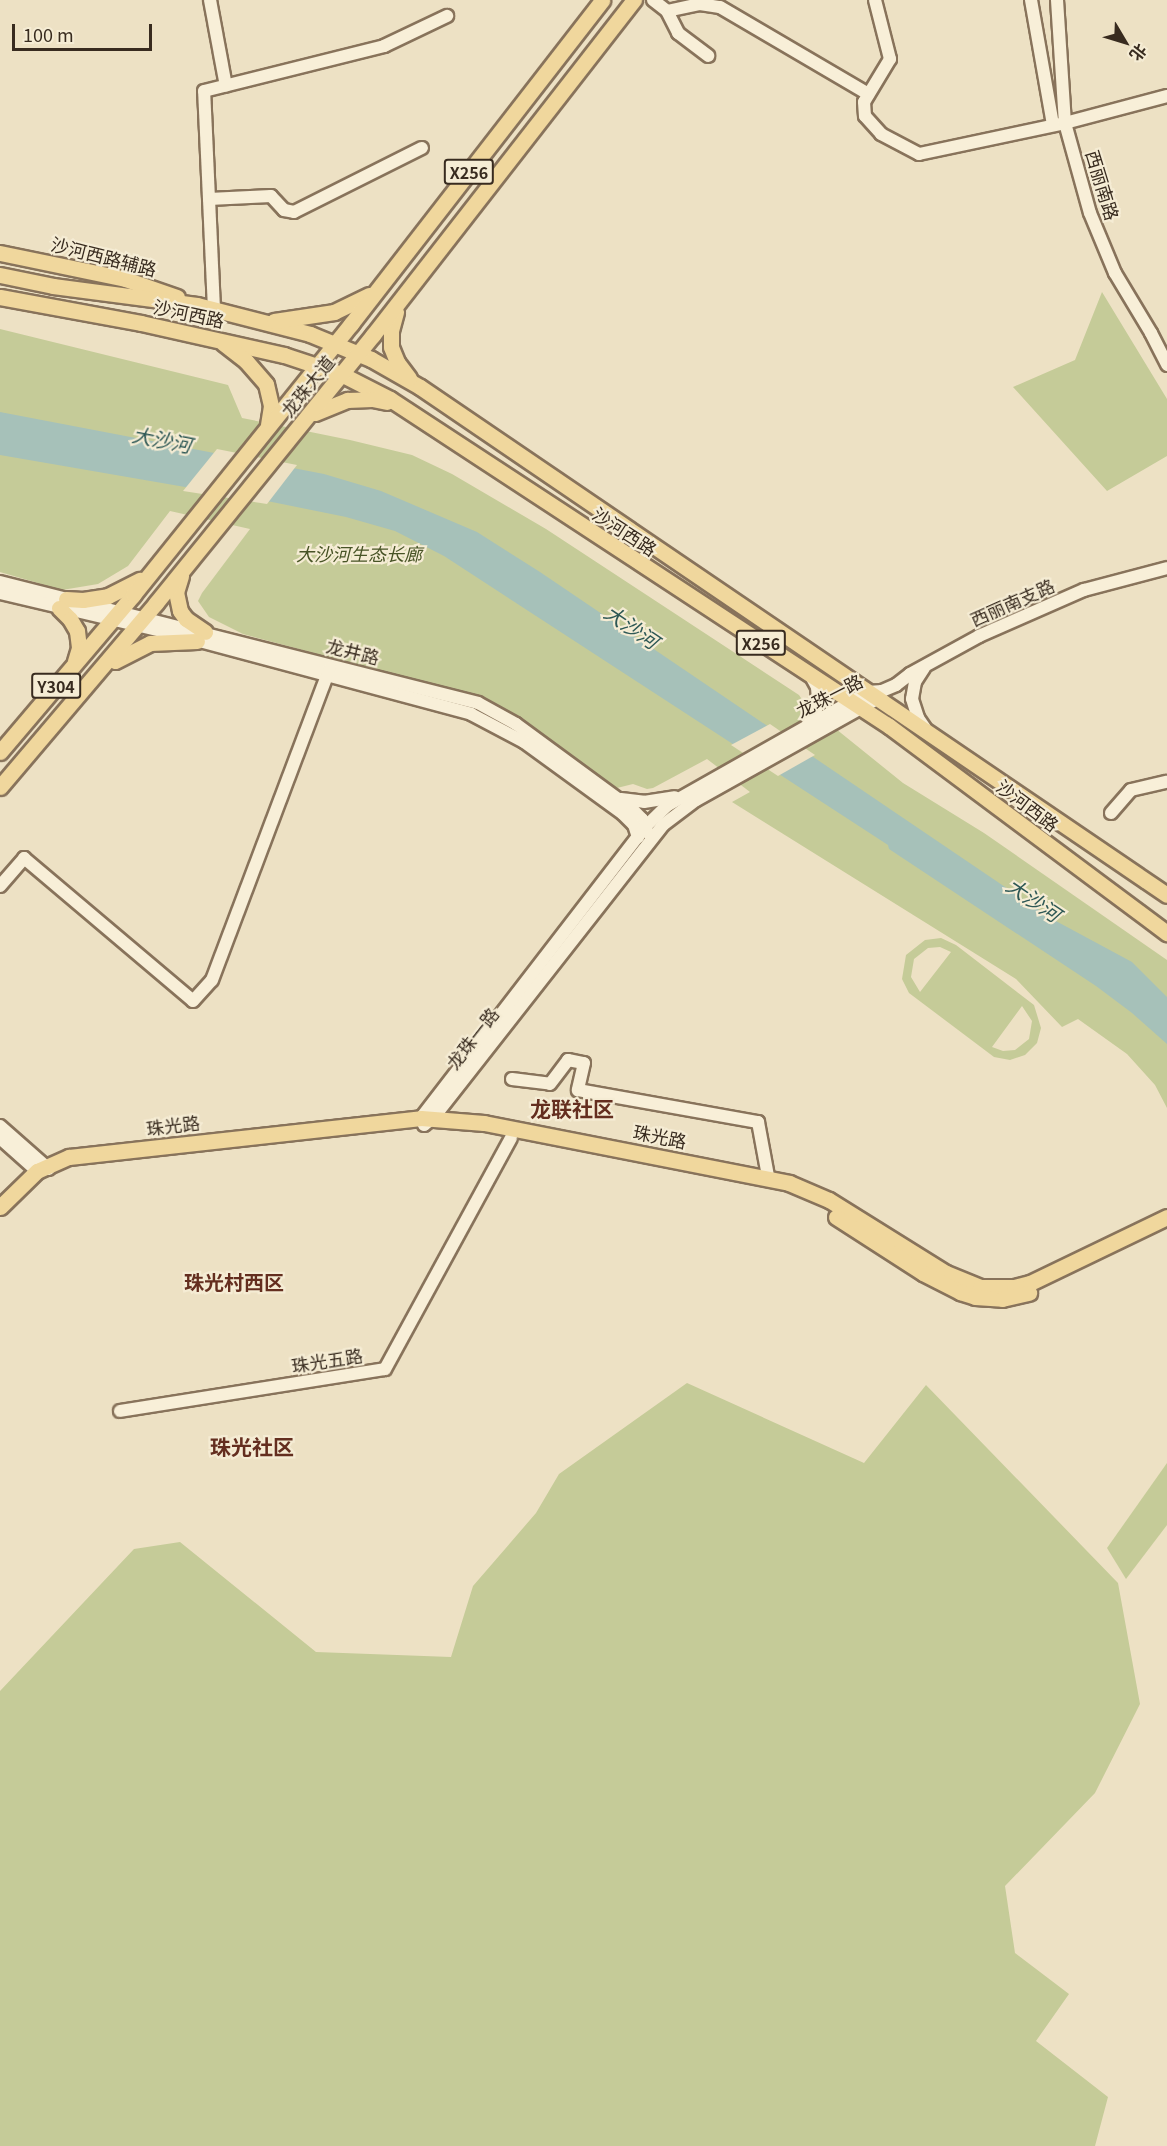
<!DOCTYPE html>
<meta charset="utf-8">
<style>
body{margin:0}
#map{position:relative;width:1167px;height:2146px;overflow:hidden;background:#ede1c4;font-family:Georgia,"Noto Sans SC",serif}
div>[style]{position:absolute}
.green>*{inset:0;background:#c5cb98}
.water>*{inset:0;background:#a6c1b9}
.pier>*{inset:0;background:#ede1c4}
.roads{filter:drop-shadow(2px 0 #88735b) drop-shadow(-2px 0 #88735b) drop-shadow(0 2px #88735b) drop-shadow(0 -2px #88735b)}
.minor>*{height:12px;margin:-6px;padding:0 6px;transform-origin:6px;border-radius:6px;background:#f8efd8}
.major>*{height:15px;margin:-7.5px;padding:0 7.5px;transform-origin:7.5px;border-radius:7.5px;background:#f0d79d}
span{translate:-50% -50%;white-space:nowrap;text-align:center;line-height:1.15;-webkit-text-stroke:4.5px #f5ecd4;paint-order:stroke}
.shield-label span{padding:2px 4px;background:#f5ecd4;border:2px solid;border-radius:4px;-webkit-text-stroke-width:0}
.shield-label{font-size:16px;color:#382b1f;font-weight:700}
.street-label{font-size:18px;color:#382b1f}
.park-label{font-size:18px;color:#485426;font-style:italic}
.water-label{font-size:20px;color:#2e5855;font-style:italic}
.neighbourhood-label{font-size:20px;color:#642e1f;font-weight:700}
.quarter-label{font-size:21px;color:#642e1f;font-weight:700}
.north{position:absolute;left:1095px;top:12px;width:60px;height:60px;-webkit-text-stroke:4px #f5ecd4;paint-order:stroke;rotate:128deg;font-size:16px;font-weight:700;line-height:24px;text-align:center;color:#382b1f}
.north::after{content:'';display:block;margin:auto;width:21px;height:27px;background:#382b1f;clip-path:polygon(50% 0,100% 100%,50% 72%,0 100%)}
.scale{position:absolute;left:12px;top:24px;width:140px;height:27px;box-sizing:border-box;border:3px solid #382b1f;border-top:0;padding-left:8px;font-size:18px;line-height:21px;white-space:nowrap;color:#382b1f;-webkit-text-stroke:4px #f5ecd4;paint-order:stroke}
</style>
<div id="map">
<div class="green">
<i style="clip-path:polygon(1102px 292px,1167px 399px,1167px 456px,1107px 491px,1013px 387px,1075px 360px)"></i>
<i style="clip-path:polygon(0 329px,228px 385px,242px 418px,350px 440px,412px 455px,452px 474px,546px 529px,799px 695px,805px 704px,903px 783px,984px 833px,1167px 960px,1167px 1108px,1155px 1085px,1127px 1054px,1078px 1019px,1062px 1027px,1016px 979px,732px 802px,750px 792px,707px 759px,653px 788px,647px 789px,633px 784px,617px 788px,522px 720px,474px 696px,243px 634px,209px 617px,198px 601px,202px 593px,250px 529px,170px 511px,128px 566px,98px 584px,62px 590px,0 572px)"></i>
<i style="clip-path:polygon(evenodd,941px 938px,956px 945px,1034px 1005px,1041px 1028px,1037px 1043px,1025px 1055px,1010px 1060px,994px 1057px,909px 993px,902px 979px,906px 955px,925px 940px,941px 938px,940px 947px,951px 952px,920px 992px,911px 977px,914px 959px,928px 948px,940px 947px,941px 938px,1022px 1006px,1032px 1021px,1029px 1039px,1015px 1050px,1003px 1051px,992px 1047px,1022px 1006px)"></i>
<i style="clip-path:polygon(687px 1383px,864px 1463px,926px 1385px,1118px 1583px,1140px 1704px,1095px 1793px,1005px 1886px,1015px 1953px,1069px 1994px,1036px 2041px,1108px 2097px,1095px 2146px,0 2146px,0 1691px,134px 1549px,180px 1542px,316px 1652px,451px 1657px,473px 1586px,536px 1513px,559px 1474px)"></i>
<i style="clip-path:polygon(1167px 1463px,1167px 1525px,1126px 1579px,1107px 1548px)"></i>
</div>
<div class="water">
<i style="clip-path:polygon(0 412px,324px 474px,381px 491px,477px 532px,540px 572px,1054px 920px,1132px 962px,1167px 997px,1167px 1044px,1132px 1013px,1096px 986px,889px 849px,888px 845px,444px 556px,395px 531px,346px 517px,272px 502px,0 455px)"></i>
</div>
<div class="pier">
<i style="clip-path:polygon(217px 449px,297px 465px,267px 504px,183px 491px)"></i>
<i style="clip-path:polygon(770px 724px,815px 755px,778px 776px,731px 745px)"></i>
</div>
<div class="roads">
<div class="minor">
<i style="left:210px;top:0;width:87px;rotate:79.5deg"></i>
<i style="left:653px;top:0;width:18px;rotate:38deg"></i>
<i style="left:667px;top:11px;width:25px;rotate:63deg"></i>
<i style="left:678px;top:33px;width:38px;rotate:37deg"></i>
<i style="left:875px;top:0;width:61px;rotate:75.7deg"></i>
<i style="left:890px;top:59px;width:50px;rotate:121.2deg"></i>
<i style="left:864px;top:102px;width:14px;rotate:86deg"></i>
<i style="left:865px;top:116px;width:24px;rotate:48deg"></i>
<i style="left:881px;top:134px;width:43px;rotate:27.8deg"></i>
<i style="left:919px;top:154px;width:149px;rotate:-12deg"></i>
<i style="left:1065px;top:123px;width:106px;rotate:-14.8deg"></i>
<i style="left:1031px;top:0;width:127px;rotate:80deg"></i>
<i style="left:1057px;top:0;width:123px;rotate:86.3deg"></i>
<i style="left:1065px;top:123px;width:93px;rotate:74.5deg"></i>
<i style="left:1090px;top:213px;width:65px;rotate:67.4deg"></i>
<i style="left:1115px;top:273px;width:70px;rotate:59deg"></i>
<i style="left:1151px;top:333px;width:36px;rotate:63deg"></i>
<i style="left:667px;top:11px;width:34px;rotate:-12deg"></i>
<i style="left:700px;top:4px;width:20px;rotate:9deg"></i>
<i style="left:720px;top:7px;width:172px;rotate:30.4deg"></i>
<i style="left:209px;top:199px;width:62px;rotate:-2.8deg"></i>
<i style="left:271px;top:196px;width:19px;rotate:47deg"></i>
<i style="left:284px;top:210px;width:10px;rotate:11deg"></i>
<i style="left:294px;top:212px;width:143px;rotate:-26.6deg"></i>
<i style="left:214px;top:309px;width:218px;rotate:-92.6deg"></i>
<i style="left:204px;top:91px;width:186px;rotate:-14deg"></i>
<i style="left:384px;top:46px;width:70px;rotate:-25.5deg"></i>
<i style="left:0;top:582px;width:493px;rotate:14.2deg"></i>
<i style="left:478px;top:703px;width:43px;rotate:28.9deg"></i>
<i style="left:516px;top:724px;width:145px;rotate:36.3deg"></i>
<i style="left:633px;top:810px;width:13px;rotate:45deg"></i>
<i style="left:642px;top:819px;width:15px;rotate:67deg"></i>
<i style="left:0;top:593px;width:171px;rotate:13.2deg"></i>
<i style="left:166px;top:632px;width:316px;rotate:15deg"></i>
<i style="left:471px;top:714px;width:60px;rotate:27.8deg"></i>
<i style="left:524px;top:742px;width:122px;rotate:36deg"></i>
<i style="left:623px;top:814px;width:16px;rotate:45deg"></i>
<i style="left:634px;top:825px;width:13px;rotate:72deg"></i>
<i style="left:924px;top:668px;width:17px;rotate:123deg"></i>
<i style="left:915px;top:682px;width:17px;rotate:100deg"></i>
<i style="left:912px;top:699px;width:20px;rotate:72deg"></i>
<i style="left:918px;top:718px;width:12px;rotate:55deg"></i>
<i style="left:882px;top:691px;width:9px;rotate:122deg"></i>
<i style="left:877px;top:699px;width:207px;rotate:150.8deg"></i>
<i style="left:696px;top:800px;width:41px;rotate:142.9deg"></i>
<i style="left:663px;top:825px;width:372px;rotate:128.1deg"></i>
<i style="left:433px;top:1118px;width:11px;rotate:142deg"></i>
<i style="left:424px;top:1125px;width:8px;rotate:-113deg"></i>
<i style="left:421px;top:1118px;width:370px;rotate:-52.4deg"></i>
<i style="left:647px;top:825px;width:29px;rotate:-44deg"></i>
<i style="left:668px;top:805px;width:230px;rotate:-29.5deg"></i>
<i style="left:868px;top:692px;width:14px;rotate:-4deg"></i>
<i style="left:882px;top:691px;width:15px;rotate:-23deg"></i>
<i style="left:896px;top:685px;width:18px;rotate:-38deg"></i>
<i style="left:910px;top:674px;width:79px;rotate:-28.8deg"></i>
<i style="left:979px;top:636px;width:115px;rotate:-23.7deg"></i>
<i style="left:1084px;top:590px;width:86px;rotate:-14.8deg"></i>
<i style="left:808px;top:724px;width:11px;rotate:-52deg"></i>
<i style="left:815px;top:715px;width:14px;rotate:-78deg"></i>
<i style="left:818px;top:701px;width:14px;rotate:-94deg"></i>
<i style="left:817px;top:687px;width:13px;rotate:-119deg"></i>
<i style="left:621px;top:799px;width:23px;rotate:7deg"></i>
<i style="left:644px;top:802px;width:31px;rotate:-9deg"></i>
<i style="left:1111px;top:813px;width:30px;rotate:-49deg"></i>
<i style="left:1131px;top:790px;width:37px;rotate:-13deg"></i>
<i style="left:0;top:886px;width:37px;rotate:-49deg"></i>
<i style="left:24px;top:858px;width:221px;rotate:40.2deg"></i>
<i style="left:193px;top:1001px;width:28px;rotate:-48deg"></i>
<i style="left:212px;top:980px;width:334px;rotate:-69.3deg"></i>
<i style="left:512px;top:1079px;width:38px;rotate:7deg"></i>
<i style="left:550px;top:1084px;width:30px;rotate:-53deg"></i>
<i style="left:568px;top:1060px;width:16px;rotate:11deg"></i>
<i style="left:584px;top:1063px;width:28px;rotate:103deg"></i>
<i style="left:578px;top:1090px;width:183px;rotate:10.1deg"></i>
<i style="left:758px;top:1122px;width:55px;rotate:79.5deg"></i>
<i style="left:0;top:1126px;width:65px;rotate:41.3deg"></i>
<i style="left:0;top:1138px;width:50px;rotate:41.7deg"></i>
<i style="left:120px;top:1411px;width:268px;rotate:-9deg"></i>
<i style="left:385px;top:1369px;width:263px;rotate:-61.4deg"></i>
</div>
<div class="major">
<i style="left:0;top:253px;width:128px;rotate:11.7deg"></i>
<i style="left:125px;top:279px;width:55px;rotate:19.1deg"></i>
<i style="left:0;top:275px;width:54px;rotate:11.7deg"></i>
<i style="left:53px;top:286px;width:145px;rotate:7.5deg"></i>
<i style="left:197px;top:305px;width:117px;rotate:14.4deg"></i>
<i style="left:310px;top:334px;width:66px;rotate:22.3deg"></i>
<i style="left:371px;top:359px;width:56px;rotate:29.7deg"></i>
<i style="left:420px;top:387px;width:903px;rotate:34.22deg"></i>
<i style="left:0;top:297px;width:143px;rotate:10.4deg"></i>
<i style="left:141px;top:323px;width:147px;rotate:12.6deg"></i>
<i style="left:284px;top:355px;width:60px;rotate:18.4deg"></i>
<i style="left:341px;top:374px;width:55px;rotate:27deg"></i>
<i style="left:390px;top:399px;width:597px;rotate:33.24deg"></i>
<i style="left:889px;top:726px;width:347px;rotate:36.7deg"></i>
<i style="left:396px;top:312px;width:20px;rotate:105deg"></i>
<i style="left:391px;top:331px;width:16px;rotate:90deg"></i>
<i style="left:391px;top:347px;width:16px;rotate:68deg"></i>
<i style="left:397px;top:362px;width:20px;rotate:53deg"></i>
<i style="left:274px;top:321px;width:61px;rotate:-8.5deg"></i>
<i style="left:334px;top:312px;width:39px;rotate:-26deg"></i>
<i style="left:223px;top:343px;width:29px;rotate:38deg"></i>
<i style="left:246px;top:361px;width:30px;rotate:49deg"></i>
<i style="left:266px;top:384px;width:23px;rotate:77deg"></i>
<i style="left:271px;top:406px;width:19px;rotate:99deg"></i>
<i style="left:315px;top:413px;width:35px;rotate:-22deg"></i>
<i style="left:347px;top:400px;width:25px;rotate:-2deg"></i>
<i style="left:372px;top:399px;width:15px;rotate:11deg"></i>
<i style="left:181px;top:576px;width:17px;rotate:107deg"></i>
<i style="left:176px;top:592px;width:19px;rotate:78deg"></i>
<i style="left:180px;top:611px;width:10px;rotate:53deg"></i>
<i style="left:186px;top:619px;width:23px;rotate:34deg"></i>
<i style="left:66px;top:599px;width:17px;rotate:3deg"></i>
<i style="left:83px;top:600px;width:25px;rotate:-9deg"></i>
<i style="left:108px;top:596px;width:36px;rotate:-27deg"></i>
<i style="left:59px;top:608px;width:16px;rotate:45deg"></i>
<i style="left:70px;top:619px;width:14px;rotate:60deg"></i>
<i style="left:77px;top:631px;width:17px;rotate:83deg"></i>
<i style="left:79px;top:648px;width:14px;rotate:107deg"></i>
<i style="left:115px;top:661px;width:39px;rotate:-27deg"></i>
<i style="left:150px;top:643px;width:47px;rotate:-2.4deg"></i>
<i style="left:0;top:752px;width:206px;rotate:-49.7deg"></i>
<i style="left:133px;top:595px;width:348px;rotate:-51.2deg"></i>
<i style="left:351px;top:324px;width:410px;rotate:-52.2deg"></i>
<i style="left:0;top:787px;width:241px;rotate:-49.7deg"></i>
<i style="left:156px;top:603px;width:345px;rotate:-51deg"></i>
<i style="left:373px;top:335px;width:425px;rotate:-52.1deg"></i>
<i style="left:0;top:1207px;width:52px;rotate:-44.2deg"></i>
<i style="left:37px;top:1171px;width:35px;rotate:-24deg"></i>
<i style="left:69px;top:1157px;width:354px;rotate:-6.3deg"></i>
<i style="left:421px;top:1118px;width:63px;rotate:4.5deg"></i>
<i style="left:484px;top:1123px;width:311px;rotate:11.1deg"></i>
<i style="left:789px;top:1183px;width:43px;rotate:23deg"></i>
<i style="left:829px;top:1200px;width:138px;rotate:32deg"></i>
<i style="left:946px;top:1273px;width:37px;rotate:22deg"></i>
<i style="left:980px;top:1287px;width:34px"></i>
<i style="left:1014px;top:1287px;width:16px;rotate:-14deg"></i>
<i style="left:1030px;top:1283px;width:152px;rotate:-25.7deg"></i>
<i style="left:836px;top:1217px;width:103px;rotate:32.8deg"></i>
<i style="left:923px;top:1273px;width:42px;rotate:27.2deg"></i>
<i style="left:960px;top:1292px;width:16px;rotate:18deg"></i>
<i style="left:975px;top:1297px;width:27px;rotate:4deg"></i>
<i style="left:1002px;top:1299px;width:28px;rotate:-13deg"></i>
</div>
</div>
<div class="shield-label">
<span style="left:469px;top:172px">X256</span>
<span style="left:761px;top:643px">X256</span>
<span style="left:56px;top:686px">Y304</span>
</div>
<div class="street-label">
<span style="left:1103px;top:185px;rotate:73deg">西丽南路</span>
<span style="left:104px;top:256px;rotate:14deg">沙河西路辅路</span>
<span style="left:189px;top:313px;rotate:12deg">沙河西路</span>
<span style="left:307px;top:386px;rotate:-51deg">龙珠大道</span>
<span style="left:625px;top:531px;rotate:33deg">沙河西路</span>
<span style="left:1012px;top:602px;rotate:-24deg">西丽南支路</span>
<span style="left:353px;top:651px;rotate:14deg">龙井路</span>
<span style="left:829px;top:695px;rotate:-27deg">龙珠一路</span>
<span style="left:1028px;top:805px;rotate:37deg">沙河西路</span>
<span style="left:472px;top:1038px;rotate:-52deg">龙珠一路</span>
<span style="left:173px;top:1125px;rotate:-7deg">珠光路</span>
<span style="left:660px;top:1136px;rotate:11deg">珠光路</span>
<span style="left:327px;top:1360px;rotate:-9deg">珠光五路</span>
</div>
<div class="park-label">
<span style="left:359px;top:553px">大沙河生态长廊</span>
</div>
<div class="water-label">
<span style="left:162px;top:439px;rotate:11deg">大沙河</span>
<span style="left:632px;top:626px;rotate:34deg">大沙河</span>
<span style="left:1034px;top:899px;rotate:34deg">大沙河</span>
</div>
<div class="neighbourhood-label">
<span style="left:234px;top:1281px">珠光村西区</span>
</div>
<div class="quarter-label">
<span style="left:572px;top:1108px">龙联社区</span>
<span style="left:252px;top:1446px">珠光社区</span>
</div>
<div class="north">北</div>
<div class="scale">100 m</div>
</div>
